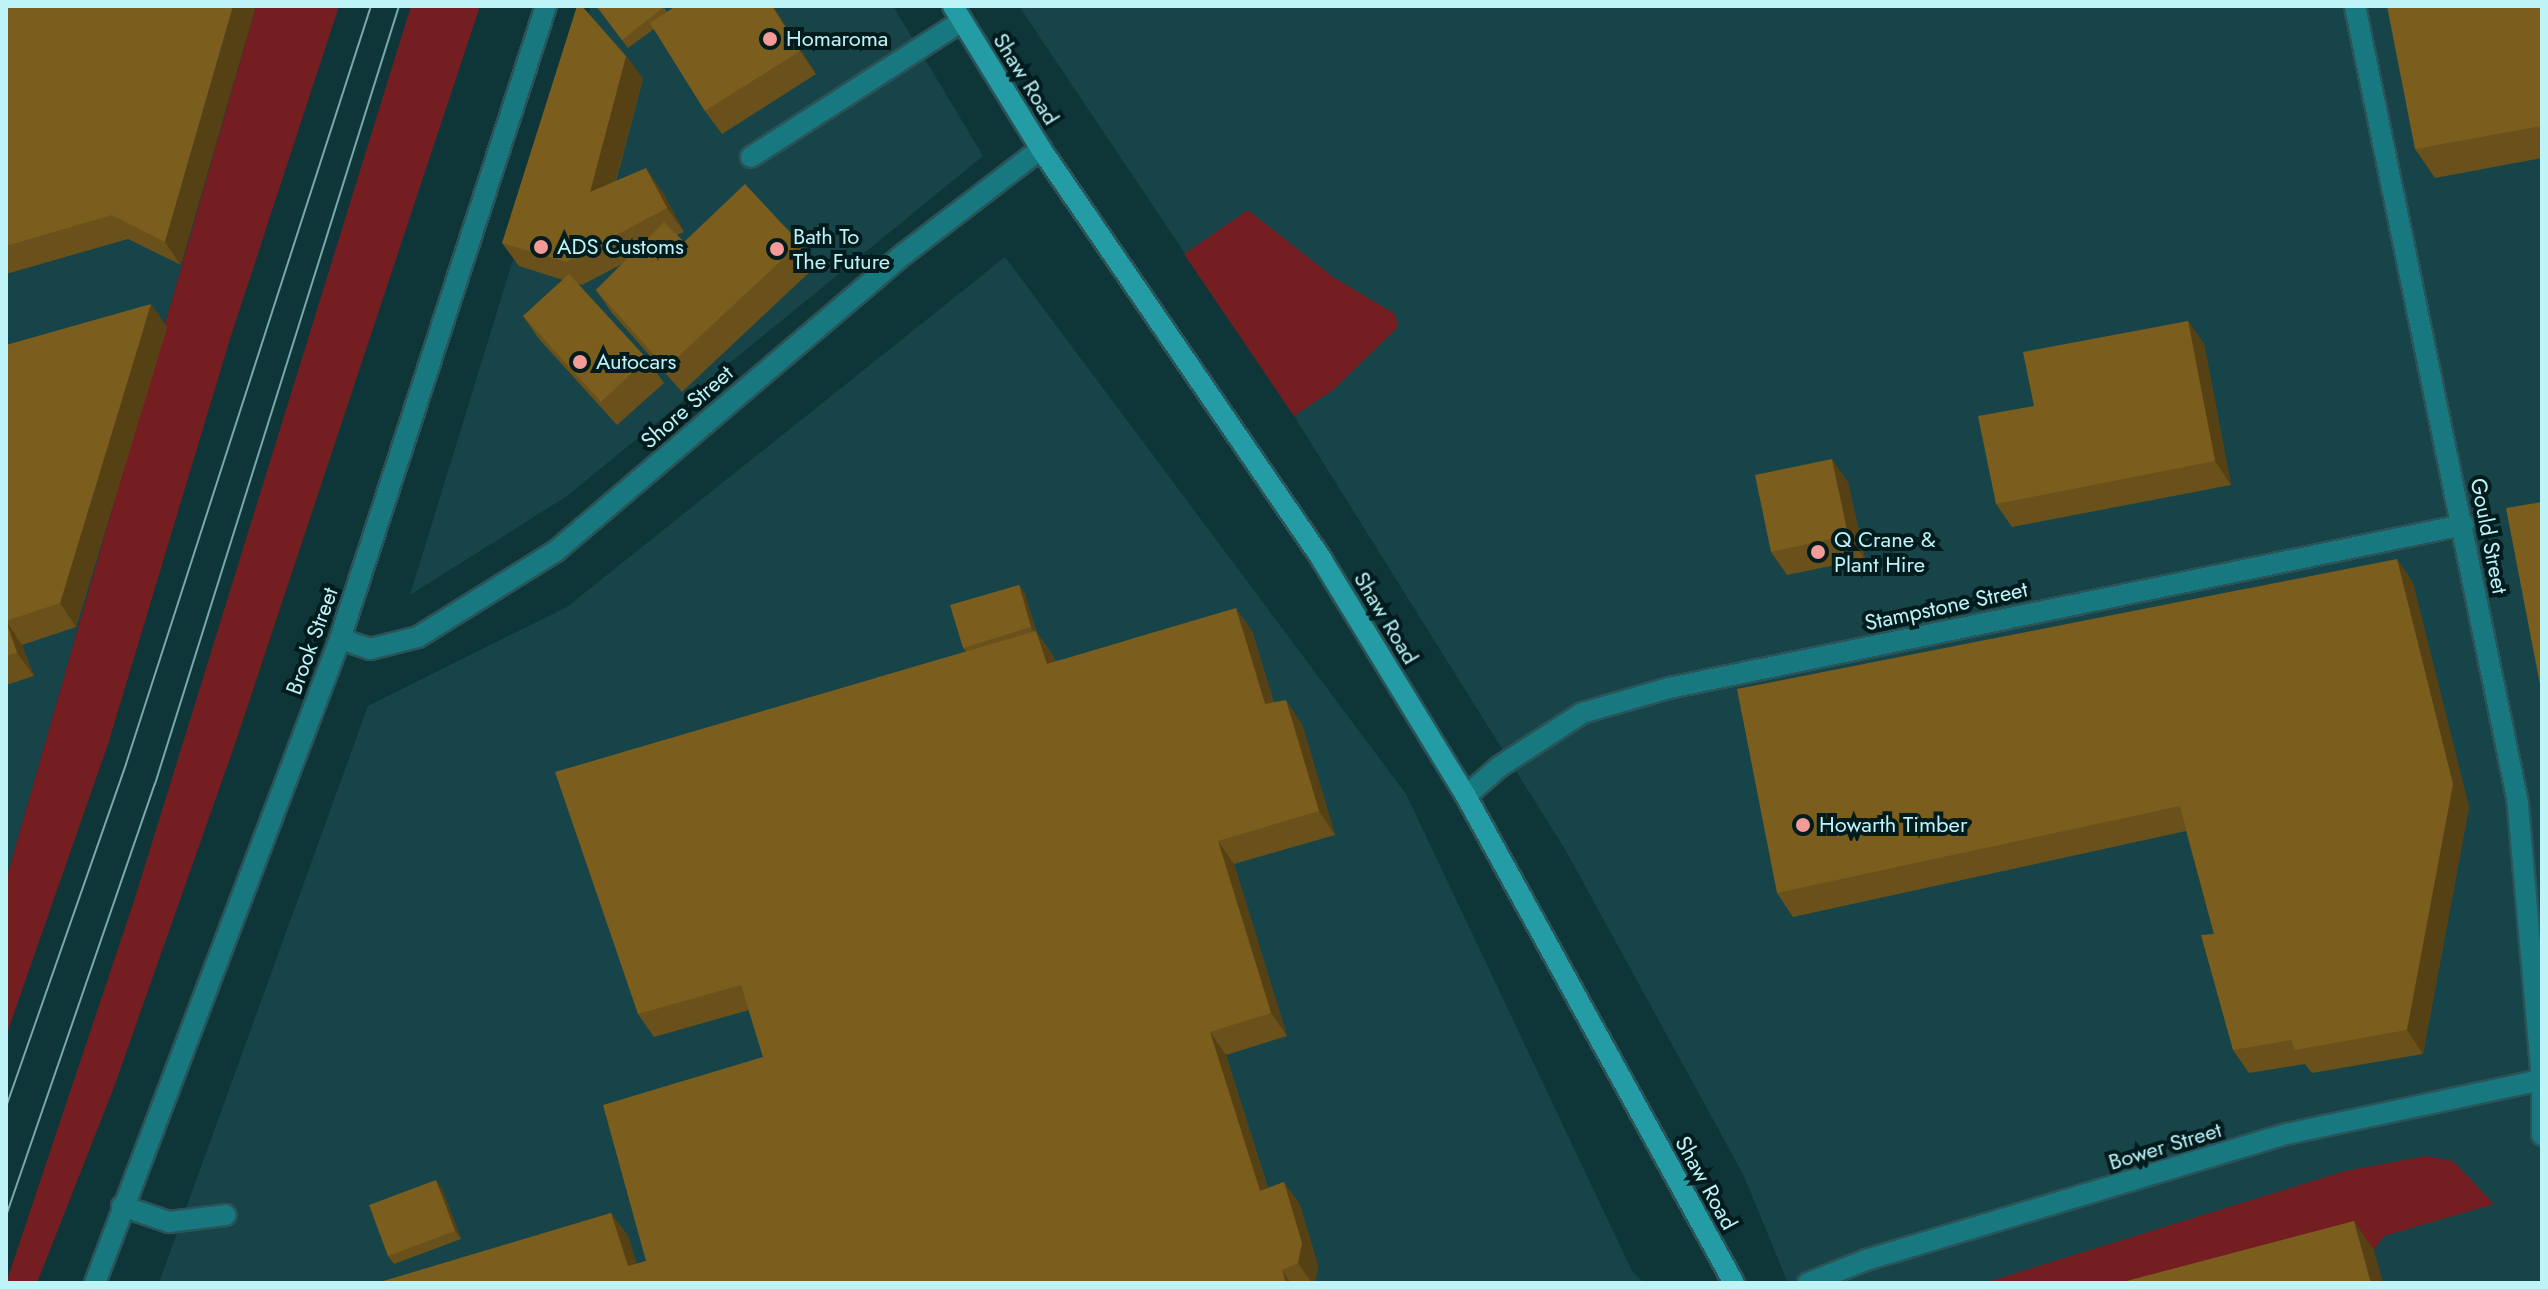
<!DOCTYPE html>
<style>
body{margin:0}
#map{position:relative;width:2548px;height:1289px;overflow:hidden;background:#0e3639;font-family:Jost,sans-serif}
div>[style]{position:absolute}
.built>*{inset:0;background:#174448}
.green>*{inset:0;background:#751e22}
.roads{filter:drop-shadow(2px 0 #2a5458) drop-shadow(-2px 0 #2a5458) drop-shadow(0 2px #2a5458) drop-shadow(0 -2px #2a5458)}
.service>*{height:20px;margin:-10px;padding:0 10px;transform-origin:10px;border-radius:10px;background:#18787f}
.minor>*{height:20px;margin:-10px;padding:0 10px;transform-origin:10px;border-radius:10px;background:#18787f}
.secondary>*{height:20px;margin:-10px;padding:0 10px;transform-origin:10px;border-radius:10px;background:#239ca5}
.tram>*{height:2px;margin:-1px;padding:0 1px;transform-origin:1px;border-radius:1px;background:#78a8ac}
.wall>*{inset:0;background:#6a501a}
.shaded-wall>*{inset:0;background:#564115}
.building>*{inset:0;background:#7b5d1e}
.dots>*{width:22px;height:22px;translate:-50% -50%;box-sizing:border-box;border:4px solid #021c1e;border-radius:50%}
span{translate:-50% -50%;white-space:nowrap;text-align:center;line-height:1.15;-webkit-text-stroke:8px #021c1e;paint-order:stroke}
.poi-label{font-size:22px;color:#bef4f8}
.left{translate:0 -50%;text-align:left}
.street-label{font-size:22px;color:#bef4f8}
.frame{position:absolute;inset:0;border:8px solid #bef4f8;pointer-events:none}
</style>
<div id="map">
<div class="built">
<i style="clip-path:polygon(6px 6px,256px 6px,6px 880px)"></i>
<i style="clip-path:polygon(591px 6px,893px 6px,983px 156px,567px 496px,410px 595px)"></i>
<i style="clip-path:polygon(1019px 6px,2542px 6px,2542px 1283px,1788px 1283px,1743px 1174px,1566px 851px,1294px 416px)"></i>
<i style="clip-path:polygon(1005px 257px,1406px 794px,1632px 1271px,1644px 1283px,159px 1283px,368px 706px,567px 607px)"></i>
</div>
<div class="green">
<i style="clip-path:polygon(256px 6px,339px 6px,229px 342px,108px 744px,6px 1036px,6px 880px)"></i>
<i style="clip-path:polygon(411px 6px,480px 6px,236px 741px,114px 1087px,37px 1283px,6px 1283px,134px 901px)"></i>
<i style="clip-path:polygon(1248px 210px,1333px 277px,1395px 314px,1398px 327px,1333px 390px,1294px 416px,1184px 254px)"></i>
<i style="clip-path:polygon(2426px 1156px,2453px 1161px,2494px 1204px,2384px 1236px,2374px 1250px,2246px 1283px,1984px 1283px,2345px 1171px)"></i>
</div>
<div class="roads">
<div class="service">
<i style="left:751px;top:157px;width:251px;rotate:-32.8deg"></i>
<i style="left:2542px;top:1080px;width:55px;rotate:90deg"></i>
</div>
<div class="minor">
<i style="left:340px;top:639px;width:32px;rotate:18deg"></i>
<i style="left:370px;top:649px;width:49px;rotate:-14deg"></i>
<i style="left:418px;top:637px;width:163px;rotate:-31.9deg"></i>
<i style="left:556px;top:551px;width:458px;rotate:-40.5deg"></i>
<i style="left:904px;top:254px;width:173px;rotate:-37.5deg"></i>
<i style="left:1466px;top:796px;width:44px;rotate:-41.3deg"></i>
<i style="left:1499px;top:767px;width:99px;rotate:-33deg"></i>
<i style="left:1582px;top:713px;width:91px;rotate:-16deg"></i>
<i style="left:1669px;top:688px;width:811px;rotate:-11.6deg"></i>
<i style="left:122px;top:1206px;width:50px;rotate:18.8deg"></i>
<i style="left:169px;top:1222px;width:57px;rotate:-7deg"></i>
<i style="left:95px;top:1283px;width:689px;rotate:-69.17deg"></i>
<i style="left:340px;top:639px;width:666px;rotate:-71.97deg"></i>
<i style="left:1808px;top:1283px;width:62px;rotate:-21.6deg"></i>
<i style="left:1866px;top:1260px;width:439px;rotate:-16.7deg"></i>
<i style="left:2287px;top:1134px;width:261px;rotate:-12deg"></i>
<i style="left:2542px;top:1080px;width:278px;rotate:-95deg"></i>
<i style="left:2518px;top:803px;width:813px;rotate:-101.56deg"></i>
</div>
<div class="secondary">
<i style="left:953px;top:6px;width:168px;rotate:58.4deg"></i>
<i style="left:1041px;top:149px;width:498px;rotate:55.6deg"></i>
<i style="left:1322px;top:560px;width:276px;rotate:58.6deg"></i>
<i style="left:1466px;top:796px;width:556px;rotate:61.18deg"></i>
</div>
</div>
<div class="tram">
<i style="left:6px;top:1107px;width:363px;rotate:-70.7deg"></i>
<i style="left:126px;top:764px;width:797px;rotate:-72.09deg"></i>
<i style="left:6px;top:1216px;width:457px;rotate:-71deg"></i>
<i style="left:155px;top:784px;width:815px;rotate:-72.59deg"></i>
</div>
<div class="wall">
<i style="clip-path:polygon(6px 6px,181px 265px,128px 239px,6px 274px)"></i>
<i style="clip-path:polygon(596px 6px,663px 6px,667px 12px,676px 6px,773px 6px,816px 74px,722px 134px,705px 111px,654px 29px,628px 48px)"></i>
<i style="clip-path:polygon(2542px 6px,2542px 158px,2435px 178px,2415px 149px)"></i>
<i style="clip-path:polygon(626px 56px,643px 79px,616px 181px,662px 191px,684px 232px,677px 235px,684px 242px,800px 243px,816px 266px,682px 392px,612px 313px,596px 290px,622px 264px,582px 285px,578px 284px,647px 359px,664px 383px,617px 425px,539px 339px,523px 316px,563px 280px,519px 266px,502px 243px)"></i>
<i style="clip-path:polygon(2188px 321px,2204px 344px,2231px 485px,2012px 527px,1996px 504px,2034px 406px)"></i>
<i style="clip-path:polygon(167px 327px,76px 627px,22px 645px,34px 676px,6px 685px,6px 345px)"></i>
<i style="clip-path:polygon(1848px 482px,1865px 559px,1787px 575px,1771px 552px)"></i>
<i style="clip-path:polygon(2397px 559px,2413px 583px,2469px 807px,2423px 1054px,2312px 1073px,2305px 1064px,2249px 1073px,2233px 1050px,2214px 934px,2186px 831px,1793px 917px,1777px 893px)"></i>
<i style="clip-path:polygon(1019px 585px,1025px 594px,1036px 631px,1052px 654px,1055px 661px,1252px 631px,1274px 703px,1302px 724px,1335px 835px,1234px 864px,1287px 1036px,1226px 1055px,1268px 1188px,1284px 1182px,1300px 1205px,1318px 1266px,1315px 1283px,377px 1283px,611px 1213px,628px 1236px,636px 1264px,646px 1261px,763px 1057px,749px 1010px,654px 1037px,638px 1014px,966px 651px,963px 648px)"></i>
<i style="clip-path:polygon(442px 1189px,461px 1239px,394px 1264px,388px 1256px)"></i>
</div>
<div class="shaded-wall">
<i style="clip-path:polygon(233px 6px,256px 6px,181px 265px,165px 242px)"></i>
<i style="clip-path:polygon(772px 6px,773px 6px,816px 74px,800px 51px)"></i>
<i style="clip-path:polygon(626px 56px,643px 79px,606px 215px,590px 192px)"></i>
<i style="clip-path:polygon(646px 168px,662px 191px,684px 232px,667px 208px)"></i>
<i style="clip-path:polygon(151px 304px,167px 327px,76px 627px,60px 603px)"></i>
<i style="clip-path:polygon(2188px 321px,2204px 344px,2231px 485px,2215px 461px)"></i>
<i style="clip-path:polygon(1832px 459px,1848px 482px,1865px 559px,1848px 535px)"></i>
<i style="clip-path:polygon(2397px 559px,2413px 583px,2469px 807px,2423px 1054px,2407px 1030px)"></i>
<i style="clip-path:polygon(1019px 585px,1025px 594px,1037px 636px,1031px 627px)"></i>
<i style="clip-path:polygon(1236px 608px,1252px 631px,1281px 728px,1265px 704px)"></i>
<i style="clip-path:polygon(6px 621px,22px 645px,34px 676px,17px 653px)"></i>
<i style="clip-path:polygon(1036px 631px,1052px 654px,1063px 687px,1047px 664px)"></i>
<i style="clip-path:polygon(1286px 700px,1302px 724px,1335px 835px,1319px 811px)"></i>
<i style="clip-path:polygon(1218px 841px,1234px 864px,1287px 1036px,1271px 1013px)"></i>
<i style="clip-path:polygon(1210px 1032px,1226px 1055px,1276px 1214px,1260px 1191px)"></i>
<i style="clip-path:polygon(436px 1180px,442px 1189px,461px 1239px,455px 1231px)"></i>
<i style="clip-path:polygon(1284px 1182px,1300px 1205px,1318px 1266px,1315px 1283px,1312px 1283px,1298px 1263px)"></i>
<i style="clip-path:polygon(611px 1213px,628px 1236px,643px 1283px,628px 1266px)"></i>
<i style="clip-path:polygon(2354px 1221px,2374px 1250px,2383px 1283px,2371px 1283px)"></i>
<i style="clip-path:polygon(1282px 1270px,1291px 1283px,1286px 1283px)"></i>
</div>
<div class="building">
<i style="clip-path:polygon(6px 6px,233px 6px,165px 242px,112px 215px,6px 246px)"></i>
<i style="clip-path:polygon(577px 6px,582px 6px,626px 56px,590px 192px,646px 168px,667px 208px,566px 262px,502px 243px)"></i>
<i style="clip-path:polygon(597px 6px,663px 6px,664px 7px,622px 40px)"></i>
<i style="clip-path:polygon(676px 6px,772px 6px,800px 51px,705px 111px,650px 23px)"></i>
<i style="clip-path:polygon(2387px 6px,2542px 6px,2542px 126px,2415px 149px)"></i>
<i style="clip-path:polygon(745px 184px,800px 243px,666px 368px,596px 290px,664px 222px,684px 242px)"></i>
<i style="clip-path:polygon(569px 274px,647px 359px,601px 402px,523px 316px)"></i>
<i style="clip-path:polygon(151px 304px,60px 603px,6px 621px,17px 653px,6px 656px,6px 345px)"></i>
<i style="clip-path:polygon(2188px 321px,2215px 461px,1996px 504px,1978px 416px,2034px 406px,2023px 352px)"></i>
<i style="clip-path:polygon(1832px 459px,1848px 535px,1771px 552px,1755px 475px)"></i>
<i style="clip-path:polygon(2542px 502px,2542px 695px,2506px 508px)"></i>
<i style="clip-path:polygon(2397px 559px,2453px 784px,2407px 1030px,2295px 1050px,2291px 1040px,2233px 1050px,2201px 935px,2214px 934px,2180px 806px,1777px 893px,1737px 689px)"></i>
<i style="clip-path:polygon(1019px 585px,1031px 627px,963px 648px,950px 605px)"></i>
<i style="clip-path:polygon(1236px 608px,1265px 704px,1286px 700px,1319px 811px,1218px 841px,1271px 1013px,1210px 1032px,1260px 1191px,1284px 1182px,1302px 1243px,1298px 1263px,1282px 1270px,1286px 1283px,377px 1283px,611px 1213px,628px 1266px,646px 1261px,603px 1105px,763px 1057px,741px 985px,638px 1014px,555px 772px,1036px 631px,1047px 664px)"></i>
<i style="clip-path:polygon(436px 1180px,455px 1231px,388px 1256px,369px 1205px)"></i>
<i style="clip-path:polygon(2354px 1221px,2371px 1283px,2119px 1283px)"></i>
</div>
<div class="dots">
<i style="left:770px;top:39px;background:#f59b97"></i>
<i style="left:541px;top:247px;background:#f59b97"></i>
<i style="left:777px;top:249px;background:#f59b97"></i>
<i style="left:580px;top:362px;background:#f59b97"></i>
<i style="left:1818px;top:552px;background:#f59b97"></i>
<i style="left:1803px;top:825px;background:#f59b97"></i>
</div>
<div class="poi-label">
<span class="left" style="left:786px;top:39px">Homaroma</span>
<span class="left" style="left:793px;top:249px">Bath To<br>The Future</span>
<span class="left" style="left:557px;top:247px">ADS Customs</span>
<span class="left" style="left:596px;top:362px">Autocars</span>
<span class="left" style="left:1834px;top:552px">Q Crane &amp;<br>Plant Hire</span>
<span class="left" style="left:1819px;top:825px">Howarth Timber</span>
</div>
<div class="street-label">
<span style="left:1026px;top:79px;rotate:58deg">Shaw Road</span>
<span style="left:687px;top:407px;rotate:-41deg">Shore Street</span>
<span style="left:2489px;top:536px;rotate:79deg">Gould Street</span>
<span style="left:1946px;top:606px;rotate:-12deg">Stampstone Street</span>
<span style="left:1386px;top:618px;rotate:59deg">Shaw Road</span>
<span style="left:312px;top:641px;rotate:-70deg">Brook Street</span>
<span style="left:2165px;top:1146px;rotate:-17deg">Bower Street</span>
<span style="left:1706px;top:1183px;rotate:61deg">Shaw Road</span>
</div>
<div class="frame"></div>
</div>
